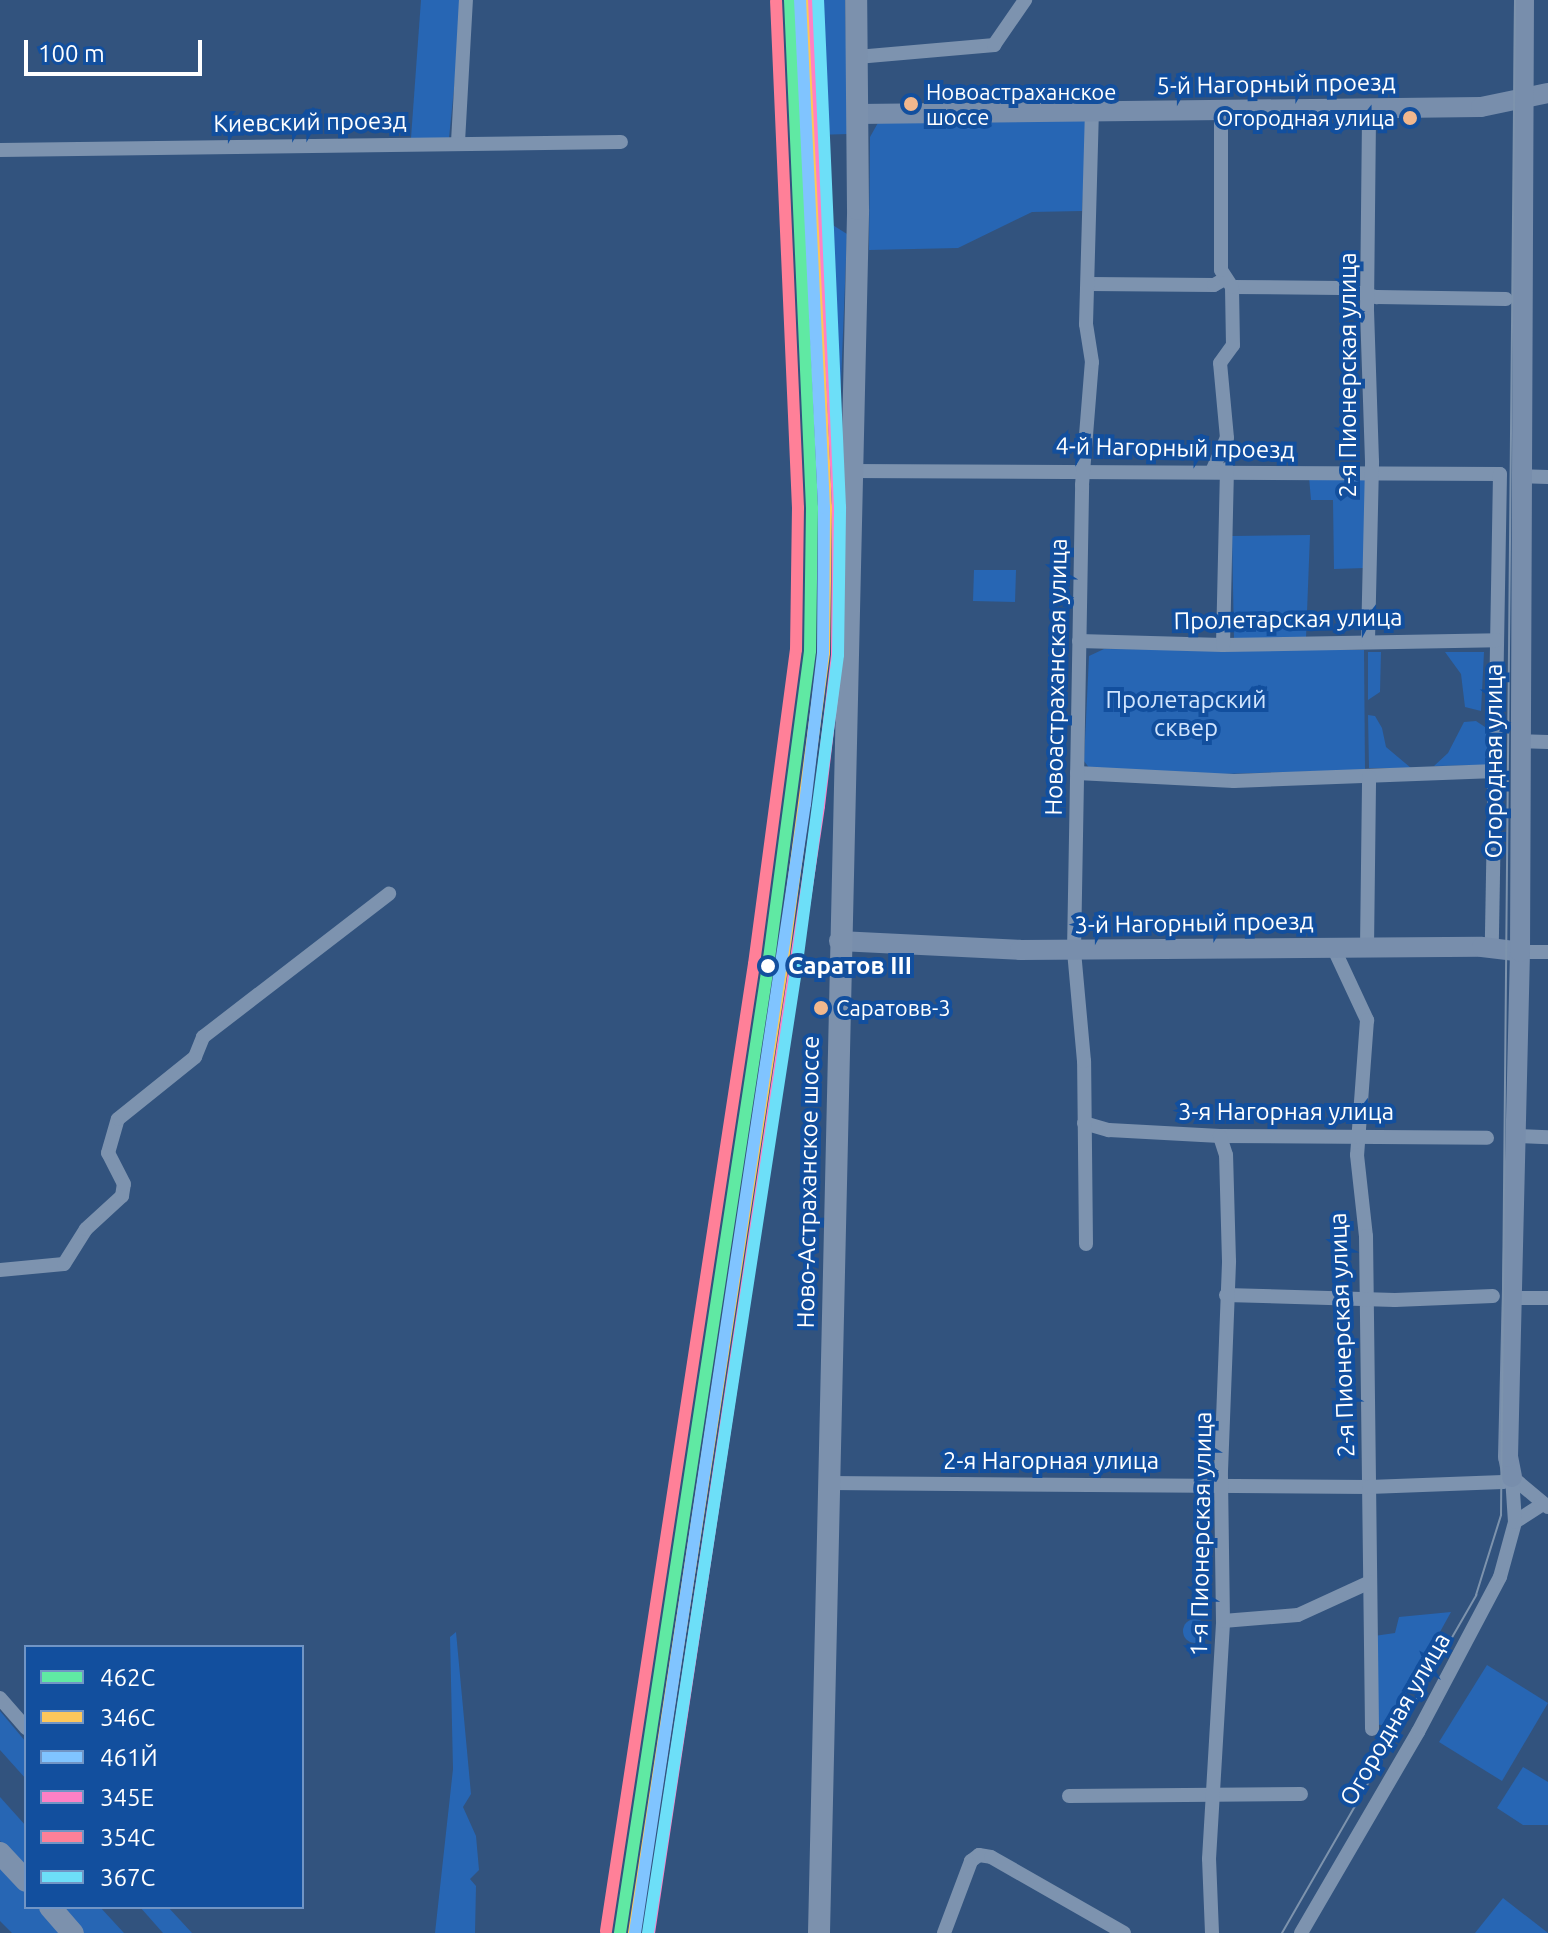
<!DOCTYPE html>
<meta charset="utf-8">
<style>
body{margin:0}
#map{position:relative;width:1548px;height:1933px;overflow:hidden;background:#32537e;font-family:Ubuntu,sans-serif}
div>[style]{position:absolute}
.green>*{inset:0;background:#2766b4}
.round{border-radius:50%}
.street>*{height:14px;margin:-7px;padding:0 7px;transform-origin:7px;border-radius:7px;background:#7d93af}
.secondary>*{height:20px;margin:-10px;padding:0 10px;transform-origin:10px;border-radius:10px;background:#788eac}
.primary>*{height:22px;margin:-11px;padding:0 11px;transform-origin:11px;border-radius:11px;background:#7c91ad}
.tram>*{height:2px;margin:-1px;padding:0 1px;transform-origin:1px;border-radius:1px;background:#7d93ad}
.rail>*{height:4px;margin-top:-2px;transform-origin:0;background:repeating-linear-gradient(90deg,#7d93ad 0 14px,transparent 0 20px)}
.rail-1>*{height:12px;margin:-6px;padding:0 6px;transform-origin:6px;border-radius:6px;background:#60e9a3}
.rail-2>*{height:12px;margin:-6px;padding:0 6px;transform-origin:6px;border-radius:6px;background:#fdc75a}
.rail-3>*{height:12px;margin:-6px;padding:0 6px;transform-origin:6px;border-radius:6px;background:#80c4ff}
.rail-4>*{height:12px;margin:-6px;padding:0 6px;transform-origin:6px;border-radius:6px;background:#ff80c5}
.rail-5>*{height:12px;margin:-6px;padding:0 6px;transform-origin:6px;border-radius:6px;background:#ff8098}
.rail-6>*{height:12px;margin:-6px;padding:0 6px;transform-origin:6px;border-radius:6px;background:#6ddff8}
.dots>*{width:22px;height:22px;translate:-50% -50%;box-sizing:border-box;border:4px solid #124f9e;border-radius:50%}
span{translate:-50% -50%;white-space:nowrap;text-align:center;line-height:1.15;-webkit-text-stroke:8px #124f9e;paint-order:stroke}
.bus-label{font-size:22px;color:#fff}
.left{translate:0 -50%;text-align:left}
.right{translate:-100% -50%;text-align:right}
.street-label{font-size:24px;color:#fff}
.park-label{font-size:24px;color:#d1e5fe}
.stop-label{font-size:24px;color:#fff;font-weight:700}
.legend{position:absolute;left:24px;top:1645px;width:280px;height:264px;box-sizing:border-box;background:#124f9e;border:2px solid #7195c5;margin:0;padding:10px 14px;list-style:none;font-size:24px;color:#fff}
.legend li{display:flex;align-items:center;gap:16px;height:40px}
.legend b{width:40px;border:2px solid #7195c5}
.scale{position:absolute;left:24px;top:40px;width:178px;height:36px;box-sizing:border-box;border:4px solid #fff;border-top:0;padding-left:10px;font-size:24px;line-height:28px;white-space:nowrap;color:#fff;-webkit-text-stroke:6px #124f9e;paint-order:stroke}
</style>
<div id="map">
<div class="green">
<i style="clip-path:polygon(421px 0,463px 0,449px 138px,411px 138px)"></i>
<i style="clip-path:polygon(808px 0,845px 0,848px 134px,815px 135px)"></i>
<i style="clip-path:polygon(1081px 117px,1087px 122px,1082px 211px,1032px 212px,958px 248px,869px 250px,870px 137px,879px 121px)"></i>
<i style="clip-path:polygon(820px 217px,847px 234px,833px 579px)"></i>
<i style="clip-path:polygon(1309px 477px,1362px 477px,1368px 482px,1365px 568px,1334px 569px,1333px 500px,1311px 500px)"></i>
<i style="clip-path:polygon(1310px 535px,1306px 638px,1234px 639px,1232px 536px)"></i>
<i style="clip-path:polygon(974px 570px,1016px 570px,1015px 602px,973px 601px)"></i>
<i style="clip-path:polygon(1104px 649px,1364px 650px,1365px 770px,1185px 775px,1090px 769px,1084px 761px,1089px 656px)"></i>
<i style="clip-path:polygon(1368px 652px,1381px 652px,1380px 692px,1368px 700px)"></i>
<i style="clip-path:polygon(1445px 652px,1484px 652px,1481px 711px,1465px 707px,1461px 674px)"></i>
<i style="clip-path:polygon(1368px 715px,1375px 716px,1382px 728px,1386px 747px,1411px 768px,1369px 768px)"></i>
<i style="clip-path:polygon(1476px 721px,1488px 729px,1487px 765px,1434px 766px,1448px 753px,1464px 722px)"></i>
<i style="clip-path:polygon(1451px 1612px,1388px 1726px,1374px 1724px,1374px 1636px,1395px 1633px,1399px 1617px)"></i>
<i class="round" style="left:1183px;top:1619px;width:24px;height:24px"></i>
<i style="clip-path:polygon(456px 1632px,471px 1794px,463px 1807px,476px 1836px,479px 1870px,470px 1879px,476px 1886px,475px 1933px,435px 1933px,453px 1769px,450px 1637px)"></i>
<i style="clip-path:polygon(1487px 1665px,1548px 1703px,1502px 1781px,1439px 1742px)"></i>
<i style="clip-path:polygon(0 1711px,26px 1742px,26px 1779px,0 1750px)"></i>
<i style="clip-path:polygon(1523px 1767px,1548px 1782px,1548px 1825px,1523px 1825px,1497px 1808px)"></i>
<i style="clip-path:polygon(0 1797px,26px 1826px,26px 1869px,0 1841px)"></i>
<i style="clip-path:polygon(0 1863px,26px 1891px,26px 1907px,40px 1907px,64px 1933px,12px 1933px,0 1921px)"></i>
<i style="clip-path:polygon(1503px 1898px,1548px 1933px,1475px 1933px)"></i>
<i style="clip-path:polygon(61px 1907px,100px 1907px,124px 1933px,83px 1933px)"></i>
<i style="clip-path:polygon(140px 1907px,168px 1907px,192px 1933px,163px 1933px)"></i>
</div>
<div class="street">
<i style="left:857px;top:57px;width:138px;rotate:-5deg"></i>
<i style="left:994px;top:45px;width:55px;rotate:-55.4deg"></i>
<i style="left:458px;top:142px;width:142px;rotate:-86.8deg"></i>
<i style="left:0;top:150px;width:621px;rotate:-0.74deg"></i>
<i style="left:1090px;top:284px;width:124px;rotate:0.5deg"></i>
<i style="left:1214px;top:285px;width:13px;rotate:-29deg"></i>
<i style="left:1232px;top:287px;width:108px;rotate:0.5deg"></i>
<i style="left:1340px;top:288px;width:38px;rotate:14deg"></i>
<i style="left:1377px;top:297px;width:129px;rotate:0.9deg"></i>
<i style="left:1213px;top:469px;width:34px;rotate:-66deg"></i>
<i style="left:1227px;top:438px;width:75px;rotate:-95.3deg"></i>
<i style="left:1220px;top:363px;width:22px;rotate:-54deg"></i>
<i style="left:1233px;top:345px;width:58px;rotate:-91deg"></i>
<i style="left:1232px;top:287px;width:20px;rotate:-123deg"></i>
<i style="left:1221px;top:270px;width:160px;rotate:-90deg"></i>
<i style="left:850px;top:471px;width:650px;rotate:0.26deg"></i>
<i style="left:1500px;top:474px;width:476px;rotate:91deg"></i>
<i style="left:1520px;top:476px;width:28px;rotate:2deg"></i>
<i style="left:1079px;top:641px;width:144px;rotate:1.6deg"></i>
<i style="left:1223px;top:645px;width:274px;rotate:-1deg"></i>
<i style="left:1368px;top:641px;width:180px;rotate:-88.7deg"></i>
<i style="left:1372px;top:461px;width:153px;rotate:-91.9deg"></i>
<i style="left:1367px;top:308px;width:200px;rotate:-89.4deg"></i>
<i style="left:1223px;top:645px;width:176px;rotate:-88.7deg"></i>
<i style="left:1520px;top:741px;width:28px;rotate:2deg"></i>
<i style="left:1077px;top:773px;width:157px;rotate:2.9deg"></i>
<i style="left:1234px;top:781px;width:262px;rotate:-2.2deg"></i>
<i style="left:1333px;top:947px;width:81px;rotate:65deg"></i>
<i style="left:1367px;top:1020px;width:135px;rotate:94.2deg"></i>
<i style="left:1357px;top:1155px;width:81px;rotate:83.7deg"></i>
<i style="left:1366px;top:1236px;width:493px;rotate:89.3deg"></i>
<i style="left:1367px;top:948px;width:171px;rotate:-89.3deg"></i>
<i style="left:1520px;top:952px;width:28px"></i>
<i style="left:1084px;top:1123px;width:26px;rotate:16deg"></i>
<i style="left:1109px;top:1130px;width:111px;rotate:3.1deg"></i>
<i style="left:1220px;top:1136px;width:267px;rotate:0.4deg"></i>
<i style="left:1515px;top:1136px;width:33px;rotate:2deg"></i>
<i style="left:1086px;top:1244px;width:183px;rotate:-90.6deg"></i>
<i style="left:1084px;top:1061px;width:110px;rotate:-95.2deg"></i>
<i style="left:1074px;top:951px;width:466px;rotate:-89deg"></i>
<i style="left:1082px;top:485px;width:123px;rotate:-85.4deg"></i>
<i style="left:1092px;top:362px;width:38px;rotate:-99deg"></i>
<i style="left:1086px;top:324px;width:212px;rotate:-88.4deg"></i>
<i style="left:0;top:1270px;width:64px;rotate:-5.4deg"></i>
<i style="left:64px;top:1264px;width:41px;rotate:-57.8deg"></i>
<i style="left:86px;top:1229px;width:49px;rotate:-42.5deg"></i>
<i style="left:122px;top:1196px;width:12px;rotate:-81deg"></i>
<i style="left:124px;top:1184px;width:35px;rotate:-117deg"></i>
<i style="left:108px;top:1153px;width:35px;rotate:-74deg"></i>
<i style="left:118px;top:1119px;width:99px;rotate:-38.8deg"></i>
<i style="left:195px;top:1057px;width:22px;rotate:-68deg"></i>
<i style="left:203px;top:1037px;width:235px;rotate:-37.6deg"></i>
<i style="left:1226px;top:1295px;width:169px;rotate:1.7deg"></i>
<i style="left:1395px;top:1300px;width:98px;rotate:-2.3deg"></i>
<i style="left:1511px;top:1298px;width:37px"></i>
<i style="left:1512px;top:1477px;width:47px;rotate:39.8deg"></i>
<i style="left:828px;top:1483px;width:541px;rotate:0.42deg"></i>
<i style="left:1369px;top:1487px;width:134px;rotate:-2.1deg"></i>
<i style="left:1503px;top:1482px;width:10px;rotate:-29deg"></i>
<i style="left:1515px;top:1522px;width:33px;rotate:-33deg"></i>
<i style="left:1223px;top:1621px;width:75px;rotate:-4.6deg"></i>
<i style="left:1298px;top:1615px;width:79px;rotate:-24.6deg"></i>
<i style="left:0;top:1698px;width:40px;rotate:49deg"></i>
<i style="left:1069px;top:1796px;width:232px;rotate:-0.5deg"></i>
<i style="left:944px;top:1933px;width:77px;rotate:-69.4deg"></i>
<i style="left:971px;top:1861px;width:10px;rotate:-37deg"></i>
<i style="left:979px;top:1855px;width:12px;rotate:9deg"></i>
<i style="left:991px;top:1857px;width:153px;rotate:29.7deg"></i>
<i style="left:1212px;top:1933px;width:74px;rotate:-92.3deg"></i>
<i style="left:1209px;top:1859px;width:238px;rotate:-86.6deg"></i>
<i style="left:1223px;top:1621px;width:150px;rotate:-90.8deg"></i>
<i style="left:1221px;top:1471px;width:210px;rotate:-87.8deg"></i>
<i style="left:1229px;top:1261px;width:106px;rotate:-91.6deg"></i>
<i style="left:1226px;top:1155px;width:20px;rotate:-108deg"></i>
<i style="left:1301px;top:1933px;width:233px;rotate:-59.8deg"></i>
<i style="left:1418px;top:1732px;width:175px;rotate:-62.1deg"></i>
<i style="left:1500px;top:1577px;width:57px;rotate:-74.7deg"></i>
<i style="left:1515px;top:1522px;width:45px;rotate:-93.8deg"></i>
</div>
<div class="secondary">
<i style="left:858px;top:114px;width:623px;rotate:-0.64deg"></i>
<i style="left:1481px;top:107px;width:68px;rotate:-11.8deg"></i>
<i style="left:839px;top:941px;width:181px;rotate:2.8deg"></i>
<i style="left:1020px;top:950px;width:462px;rotate:-0.4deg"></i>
<i style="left:1482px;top:947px;width:38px;rotate:7deg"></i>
<i style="left:1512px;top:1477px;width:20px;rotate:-101deg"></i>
<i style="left:1508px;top:1457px;width:505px;rotate:-88.64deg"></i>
<i style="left:1520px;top:952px;width:952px;rotate:-89.76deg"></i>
</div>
<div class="primary">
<i style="left:0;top:1853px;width:38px;rotate:47deg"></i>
<i style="left:50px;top:1907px;width:35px;rotate:49deg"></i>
<i style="left:819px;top:1933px;width:1724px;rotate:-88.7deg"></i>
<i style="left:858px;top:209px;width:209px;rotate:-90.5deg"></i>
</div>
<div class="tram">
<i style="left:1282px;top:1933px;width:390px;rotate:-60.1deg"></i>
<i style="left:1476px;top:1595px;width:84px;rotate:-72.6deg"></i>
<i style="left:1501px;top:1515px;width:1515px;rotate:-89.47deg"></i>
</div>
<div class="rail">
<i style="left:799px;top:213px;width:142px;rotate:82.7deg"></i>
</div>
<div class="rail-1">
<i style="left:620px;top:1933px;width:978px;rotate:-81.3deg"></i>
<i style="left:768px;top:966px;width:318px;rotate:-82.4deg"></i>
<i style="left:810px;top:651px;width:143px;rotate:-89.2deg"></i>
<i style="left:812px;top:508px;width:508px;rotate:-92.48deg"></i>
</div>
<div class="rail-2">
<i style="left:634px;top:1933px;width:976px;rotate:-81.28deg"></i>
<i style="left:782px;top:968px;width:318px;rotate:-82.4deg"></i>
<i style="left:824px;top:653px;width:146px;rotate:-89.2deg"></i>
<i style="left:826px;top:507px;width:507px;rotate:-92.48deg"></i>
</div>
<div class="rail-3">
<i style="left:635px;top:1933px;width:1142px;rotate:-81.44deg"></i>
<i style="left:805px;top:804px;width:152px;rotate:-83.2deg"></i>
<i style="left:823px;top:653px;width:145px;rotate:-89.6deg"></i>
<i style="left:824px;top:508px;width:509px;rotate:-92.7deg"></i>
</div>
<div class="rail-4">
<i style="left:649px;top:1933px;width:1140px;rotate:-81.42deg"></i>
<i style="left:819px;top:806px;width:152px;rotate:-83.2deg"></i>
<i style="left:837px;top:655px;width:148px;rotate:-89.6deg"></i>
<i style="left:838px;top:507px;width:508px;rotate:-92.71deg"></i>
</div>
<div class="rail-5">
<i style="left:606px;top:1931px;width:978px;rotate:-81.3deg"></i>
<i style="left:754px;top:964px;width:317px;rotate:-82.4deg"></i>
<i style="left:796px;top:650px;width:142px;rotate:-89.2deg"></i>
<i style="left:798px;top:508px;width:507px;rotate:-92.48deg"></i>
</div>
<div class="rail-6">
<i style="left:648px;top:1933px;width:974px;rotate:-81.26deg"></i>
<i style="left:796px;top:970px;width:318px;rotate:-82.4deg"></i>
<i style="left:838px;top:655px;width:148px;rotate:-89.2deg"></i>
<i style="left:840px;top:507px;width:507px;rotate:-92.48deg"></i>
</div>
<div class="dots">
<i style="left:911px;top:104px;background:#f1b78d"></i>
<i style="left:1410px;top:118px;background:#f1b78d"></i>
<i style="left:768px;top:966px;background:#fff"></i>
<i style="left:821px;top:1008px;background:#f1b78d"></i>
</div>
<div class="bus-label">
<span class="left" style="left:926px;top:104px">Новоастраханское<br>шоссе</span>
<span class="right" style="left:1395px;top:118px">Огородная улица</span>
<span class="left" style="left:836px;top:1008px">Саратовв-3</span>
</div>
<div class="street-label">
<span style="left:1276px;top:84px;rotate:-1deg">5-й Нагорный проезд</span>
<span style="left:310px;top:122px;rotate:-1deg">Киевский проезд</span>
<span style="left:1348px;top:375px;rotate:-90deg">2-я Пионерская улица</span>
<span style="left:1175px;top:448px;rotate:1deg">4-й Нагорный проезд</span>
<span style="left:1288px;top:619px;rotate:-1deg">Пролетарская улица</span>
<span style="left:1056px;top:677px;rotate:-89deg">Новоастраханская улица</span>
<span style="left:1494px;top:761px;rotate:-90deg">Огородная улица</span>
<span style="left:1194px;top:923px;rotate:-1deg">3-й Нагорный проезд</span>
<span style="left:1286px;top:1112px">3-я Нагорная улица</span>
<span style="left:808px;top:1182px;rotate:-89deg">Ново-Астраханское шоссе</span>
<span style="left:1342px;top:1335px;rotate:-92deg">2-я Пионерская улица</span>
<span style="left:1051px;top:1461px">2-я Нагорная улица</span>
<span style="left:1201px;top:1534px;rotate:-89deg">1-я Пионерская улица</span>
<span style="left:1395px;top:1719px;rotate:-60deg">Огородная улица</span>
</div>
<div class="park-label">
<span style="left:1186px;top:714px">Пролетарский<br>сквер</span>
</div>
<div class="stop-label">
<span class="left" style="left:788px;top:966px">Саратов III</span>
</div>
<ul class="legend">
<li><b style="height:10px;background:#60e9a3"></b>462С</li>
<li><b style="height:10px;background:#fdc75a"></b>346С</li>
<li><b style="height:10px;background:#80c4ff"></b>461Й</li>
<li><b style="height:10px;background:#ff80c5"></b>345Е</li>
<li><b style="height:10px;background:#ff8098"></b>354С</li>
<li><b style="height:10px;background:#6ddff8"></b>367С</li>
</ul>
<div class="scale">100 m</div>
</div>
